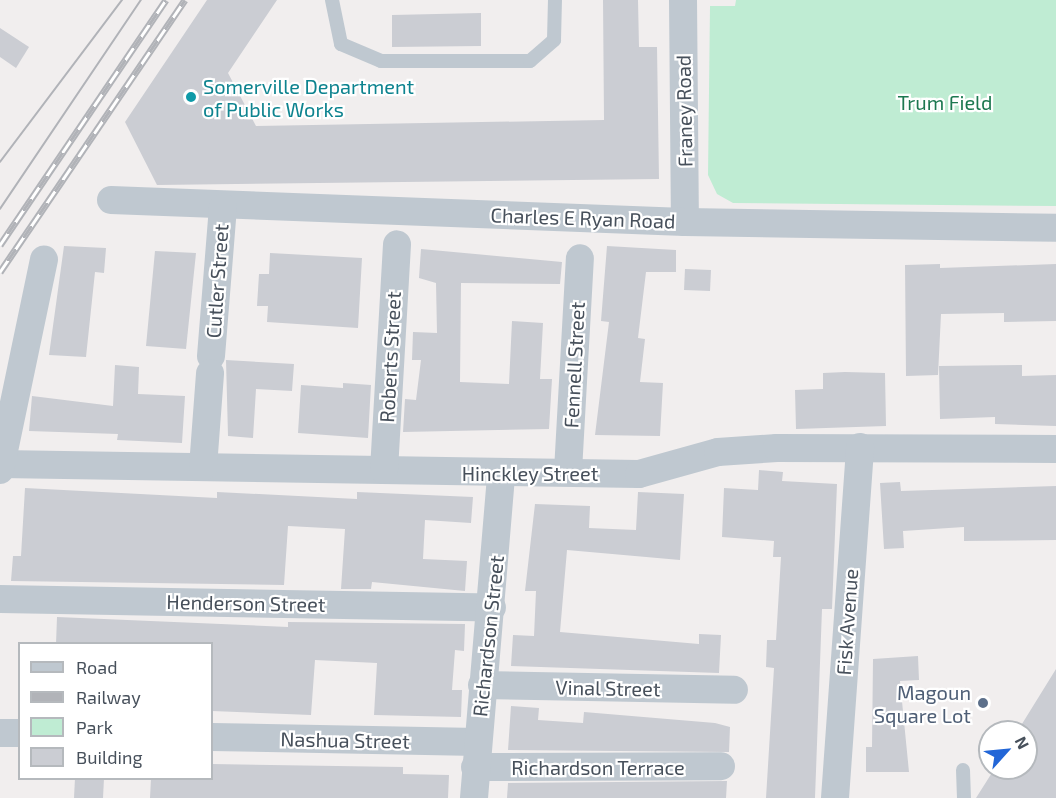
<!DOCTYPE html>
<style>
body{margin:0}
#map{position:relative;width:1056px;height:798px;overflow:hidden;background:#f1eeee;font-family:"Exo 2",sans-serif}
div>[style]{position:absolute}
.green>*{inset:0;background:#bfecd3}
.building>*{inset:0;background:#cbcdd3}
.lane>*{height:14px;margin:-7px;padding:0 7px;transform-origin:7px;border-radius:7px;background:#bfc8d0}
.street>*{height:28px;margin:-14px;padding:0 14px;transform-origin:14px;border-radius:14px;background:#bfc8d0}
.tram>*{height:1.5px;margin:-0.75px;padding:0 0.75px;transform-origin:0.75px;border-radius:0.75px;background:#b1b3b8}
.rail>*{height:7px;margin-top:-3.5px;transform-origin:0;background:repeating-linear-gradient(90deg,#fff 0 14px,#b1b3b8 0 28px);box-sizing:border-box;border-block:2px solid #b1b3b8}
.dots>*{width:16px;height:16px;translate:-50% -50%;box-sizing:border-box;border:3px solid #fff;border-radius:50%}
span{translate:-50% -50%;white-space:nowrap;text-align:center;line-height:1.15;-webkit-text-stroke:4.5px #fff;paint-order:stroke}
.culture-label{font-size:20px;color:#0d838f}
.left{translate:0 -50%;text-align:left}
.park-label{font-size:20px;color:#1c7850}
.street-label{font-size:20px;color:#47505b}
.service-label{font-size:20px;color:#4e5e75}
.right{translate:-100% -50%;text-align:right}
.legend{position:absolute;left:18px;top:642px;width:195px;height:138px;box-sizing:border-box;background:#fff;border:2px solid #b5b9bd;margin:0;padding:8px 10px;list-style:none;font-size:18px;color:#47505b}
.legend li{display:flex;align-items:center;gap:12px;height:30px}
.legend b{width:30px;border:2px solid #b5b9bd}
.north{position:absolute;left:978px;top:720px;width:60px;height:60px;box-sizing:border-box;background:#fff;border:2px solid #b5b9bd;border-radius:50%;rotate:63deg;font-size:16px;font-weight:700;line-height:24px;text-align:center;color:#47505b}
.north::after{content:'';display:block;margin:auto;width:21px;height:27px;background:#2266d7;clip-path:polygon(50% 0,100% 100%,50% 72%,0 100%)}
</style>
<div id="map">
<div class="green">
<i style="clip-path:polygon(736px 0,1056px 0,1056px 206px,733px 203px,717px 194px,708px 175px,710px 6px,735px 6px)"></i>
</div>
<div class="building">
<i style="clip-path:polygon(207px 0,277px 0,228px 73px,256px 126px,604px 120px,603px 0,638px 0,639px 47px,657px 47px,659px 179px,157px 185px,125px 122px)"></i>
<i style="clip-path:polygon(481px 13px,481px 46px,392px 47px,392px 15px)"></i>
<i style="clip-path:polygon(0 28px,29px 47px,16px 68px,0 57px)"></i>
<i style="clip-path:polygon(64px 246px,106px 248px,104px 273px,95px 272px,86px 357px,49px 355px)"></i>
<i style="clip-path:polygon(607px 246px,676px 250px,676px 272px,646px 272px,638px 338px,645px 339px,640px 382px,663px 383px,660px 436px,595px 435px,609px 322px,601px 321px)"></i>
<i style="clip-path:polygon(421px 249px,562px 262px,560px 284px,461px 283px,460px 382px,509px 384px,512px 321px,543px 323px,540px 379px,552px 379px,549px 429px,403px 432px,405px 399px,416px 400px,421px 360px,412px 360px,413px 332px,437px 333px,436px 283px,419px 278px)"></i>
<i style="clip-path:polygon(155px 251px,196px 253px,186px 349px,146px 346px)"></i>
<i style="clip-path:polygon(270px 253px,362px 258px,358px 328px,267px 322px,268px 306px,257px 306px,259px 274px,269px 274px)"></i>
<i style="clip-path:polygon(940px 264px,940px 268px,1056px 264px,1056px 321px,1004px 322px,1004px 313px,941px 314px,938px 375px,906px 376px,905px 265px)"></i>
<i style="clip-path:polygon(685px 269px,711px 270px,710px 291px,684px 290px)"></i>
<i style="clip-path:polygon(226px 360px,294px 364px,292px 391px,256px 389px,253px 438px,228px 436px)"></i>
<i style="clip-path:polygon(115px 365px,139px 367px,138px 394px,185px 396px,182px 443px,117px 440px,118px 434px,29px 431px,32px 396px,113px 406px)"></i>
<i style="clip-path:polygon(1022px 365px,1022px 376px,1056px 375px,1056px 426px,995px 424px,995px 417px,940px 419px,939px 366px)"></i>
<i style="clip-path:polygon(845px 372px,885px 373px,886px 426px,796px 429px,795px 390px,823px 389px,823px 373px)"></i>
<i style="clip-path:polygon(343px 383px,371px 385px,368px 438px,298px 433px,301px 385px,343px 388px)"></i>
<i style="clip-path:polygon(759px 470px,783px 472px,782px 481px,837px 484px,832px 609px,822px 609px,815px 798px,766px 798px,774px 668px,766px 667px,767px 640px,776px 640px,781px 557px,773px 557px,774px 541px,722px 537px,724px 488px,758px 490px)"></i>
<i style="clip-path:polygon(900px 482px,901px 491px,1056px 486px,1056px 540px,964px 541px,964px 527px,903px 531px,904px 548px,884px 549px,880px 483px)"></i>
<i style="clip-path:polygon(25px 488px,217px 498px,217px 492px,357px 499px,357px 492px,473px 497px,471px 523px,425px 520px,423px 559px,467px 561px,465px 591px,372px 582px,371px 589px,341px 589px,345px 529px,288px 526px,284px 585px,11px 581px,13px 556px,21px 556px)"></i>
<i style="clip-path:polygon(638px 492px,684px 494px,680px 560px,567px 550px,560px 632px,699px 644px,699px 634px,721px 635px,719px 673px,511px 666px,513px 635px,534px 636px,536px 591px,525px 591px,535px 504px,590px 506px,589px 528px,636px 530px)"></i>
<i style="clip-path:polygon(57px 617px,288px 627px,288px 622px,465px 624px,464px 651px,455px 650px,452px 690px,462px 690px,461px 717px,374px 715px,377px 663px,315px 660px,311px 715px,212px 711px,212px 644px,56px 644px)"></i>
<i style="clip-path:polygon(918px 656px,919px 680px,900px 681px,909px 772px,866px 772px,866px 747px,872px 747px,873px 659px)"></i>
<i style="clip-path:polygon(1056px 669px,1056px 798px,976px 798px,995px 768px,1026px 768px,1026px 732px,1017px 732px)"></i>
<i style="clip-path:polygon(511px 706px,539px 708px,538px 720px,583px 723px,584px 712px,715px 723px,730px 727px,729px 752px,508px 750px)"></i>
<i style="clip-path:polygon(212px 764px,403px 767px,403px 774px,449px 775px,448px 798px,150px 798px,151px 778px,212px 778px)"></i>
<i style="clip-path:polygon(75px 778px,104px 778px,103px 798px,74px 798px)"></i>
<i style="clip-path:polygon(727px 781px,726px 798px,507px 798px,508px 783px)"></i>
</div>
<div class="lane">
<i style="left:332px;top:0;width:45px;rotate:78.4deg"></i>
<i style="left:341px;top:44px;width:43px;rotate:23deg"></i>
<i style="left:381px;top:61px;width:149px"></i>
<i style="left:530px;top:61px;width:32px;rotate:-41deg"></i>
<i style="left:554px;top:40px;width:40px;rotate:-88.6deg"></i>
<i style="left:963px;top:770px;width:28px;rotate:88deg"></i>
</div>
<div class="street">
<i style="left:683px;top:0;width:222px;rotate:89.5deg"></i>
<i style="left:111px;top:200px;width:574px;rotate:2.19deg"></i>
<i style="left:685px;top:222px;width:371px;rotate:0.9deg"></i>
<i style="left:211px;top:356px;width:149px;rotate:-85.4deg"></i>
<i style="left:0;top:464px;width:639px;rotate:0.9deg"></i>
<i style="left:639px;top:474px;width:82px;rotate:-15.6deg"></i>
<i style="left:718px;top:452px;width:59px;rotate:-3.9deg"></i>
<i style="left:777px;top:448px;width:279px;rotate:0.2deg"></i>
<i style="left:203px;top:467px;width:94px;rotate:-85.7deg"></i>
<i style="left:0;top:470px;width:215px;rotate:-78.2deg"></i>
<i style="left:384px;top:470px;width:226px;rotate:-86.7deg"></i>
<i style="left:568px;top:471px;width:213px;rotate:-86.8deg"></i>
<i style="left:0;top:599px;width:492px;rotate:1deg"></i>
<i style="left:482px;top:685px;width:252px;rotate:1.1deg"></i>
<i style="left:0;top:733px;width:20px"></i>
<i style="left:212px;top:737px;width:266px;rotate:1.1deg"></i>
<i style="left:475px;top:767px;width:246px;rotate:-0.2deg"></i>
<i style="left:474px;top:798px;width:324px;rotate:-85.2deg"></i>
<i style="left:835px;top:798px;width:352px;rotate:-85.9deg"></i>
</div>
<div class="tram">
<i style="left:0;top:162px;width:203px;rotate:-53deg"></i>
<i style="left:0;top:209px;width:252px;rotate:-56deg"></i>
</div>
<div class="rail">
<i style="left:0;top:245px;width:296px;rotate:-55.9deg"></i>
<i style="left:0;top:272px;width:329px;rotate:-55.8deg"></i>
</div>
<div class="dots">
<i style="left:191px;top:97px;background:#0f9aa8"></i>
<i style="left:983px;top:703px;background:#5c6f8a"></i>
</div>
<div class="culture-label">
<span class="left" style="left:203px;top:98px">Somerville Department<br>of Public Works</span>
</div>
<div class="park-label">
<span style="left:945px;top:102px">Trum Field</span>
</div>
<div class="street-label">
<span style="left:684px;top:111px;rotate:-91deg">Franey Road</span>
<span style="left:583px;top:218px;rotate:2deg">Charles E Ryan Road</span>
<span style="left:217px;top:281px;rotate:-86deg">Cutler Street</span>
<span style="left:390px;top:357px;rotate:-87deg">Roberts Street</span>
<span style="left:574px;top:365px;rotate:-87deg">Fennell Street</span>
<span style="left:530px;top:473px">Hinckley Street</span>
<span style="left:246px;top:603px;rotate:1deg">Henderson Street</span>
<span style="left:847px;top:622px;rotate:-86deg">Fisk Avenue</span>
<span style="left:488px;top:636px;rotate:-84deg">Richardson Street</span>
<span style="left:608px;top:688px;rotate:1deg">Vinal Street</span>
<span style="left:345px;top:740px;rotate:1deg">Nashua Street</span>
<span style="left:598px;top:767px">Richardson Terrace</span>
</div>
<div class="service-label">
<span class="right" style="left:971px;top:704px">Magoun<br>Square Lot</span>
</div>
<ul class="legend">
<li><b style="height:8px;background:#bfc8d0"></b>Road</li>
<li><b style="height:8px;background:#b1b3b8"></b>Railway</li>
<li><b style="height:16px;background:#bfecd3"></b>Park</li>
<li><b style="height:16px;background:#cbcdd3"></b>Building</li>
</ul>
<div class="north">N</div>
</div>
